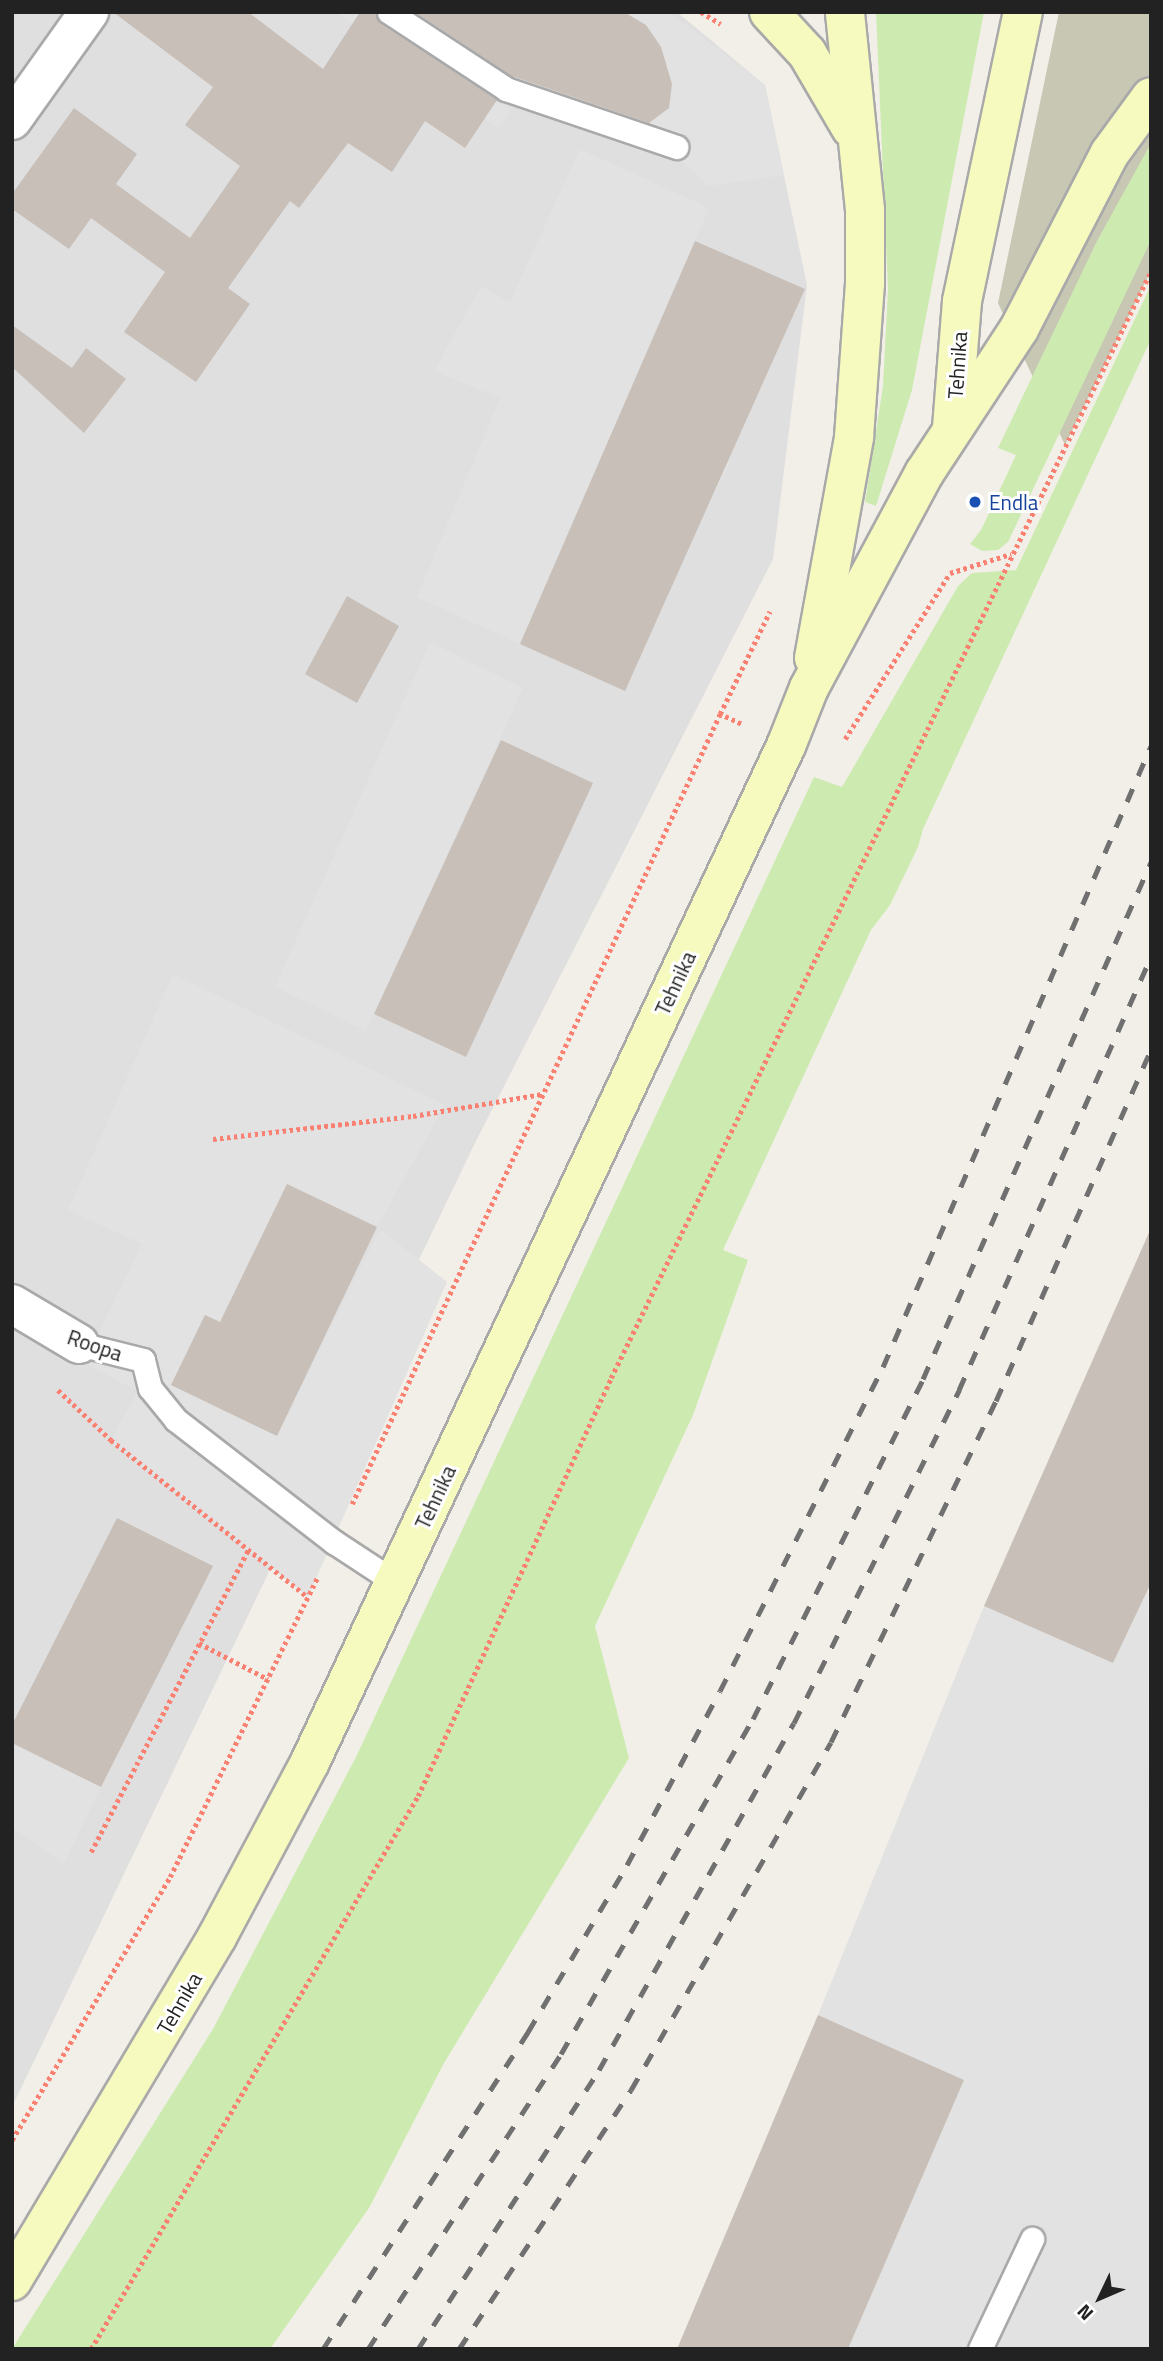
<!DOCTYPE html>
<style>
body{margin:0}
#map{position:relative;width:1163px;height:2361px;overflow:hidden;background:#f2efe9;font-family:"Titillium Web",sans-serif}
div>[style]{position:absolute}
.residential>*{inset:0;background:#e0dfdf}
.construction>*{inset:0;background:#c7c7b4}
.grass>*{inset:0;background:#cdebb0}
.parking>*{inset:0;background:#e2e2e2}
.building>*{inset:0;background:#c7bfb8}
.path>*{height:4.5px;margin-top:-2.25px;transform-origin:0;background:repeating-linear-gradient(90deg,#fa8072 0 3.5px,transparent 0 7px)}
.roads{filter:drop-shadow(2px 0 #a9a9a9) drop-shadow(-2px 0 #a9a9a9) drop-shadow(0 2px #a9a9a9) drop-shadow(0 -2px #a9a9a9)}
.lane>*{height:23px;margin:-11.5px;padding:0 11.5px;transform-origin:11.5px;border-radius:11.5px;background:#fff}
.street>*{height:38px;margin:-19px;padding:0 19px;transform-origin:19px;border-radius:19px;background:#fff}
.secondary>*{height:38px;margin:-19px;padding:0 19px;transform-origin:19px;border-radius:19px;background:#f7fabf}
.rail>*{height:5px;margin-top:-2.5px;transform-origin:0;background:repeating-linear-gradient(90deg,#707070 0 14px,transparent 0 28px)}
.dots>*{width:19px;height:19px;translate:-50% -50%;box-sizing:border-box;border:4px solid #fff;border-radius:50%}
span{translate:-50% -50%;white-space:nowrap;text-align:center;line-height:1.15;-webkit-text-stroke:6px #fff;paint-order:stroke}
.street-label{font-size:21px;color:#222}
.transit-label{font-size:21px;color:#164399}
.left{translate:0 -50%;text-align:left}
.frame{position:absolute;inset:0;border:14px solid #222;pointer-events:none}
.north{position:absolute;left:1065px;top:2263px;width:70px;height:70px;-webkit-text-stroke:5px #fff;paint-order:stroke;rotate:226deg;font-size:19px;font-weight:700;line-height:28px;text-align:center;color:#222}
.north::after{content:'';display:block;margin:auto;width:24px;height:32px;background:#222;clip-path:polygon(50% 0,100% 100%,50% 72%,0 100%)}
</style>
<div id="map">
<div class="residential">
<i style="clip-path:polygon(12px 12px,677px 12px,765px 85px,807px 285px,773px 559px,474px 1145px,12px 2107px)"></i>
</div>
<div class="construction">
<i style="clip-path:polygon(1059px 12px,1151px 12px,1151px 271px,1065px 445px,998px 303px)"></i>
</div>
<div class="grass">
<i style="clip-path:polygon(876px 12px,984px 12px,912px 390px,876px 506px,865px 502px,883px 386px,888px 289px)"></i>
<i style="clip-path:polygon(1151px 143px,1151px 240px,1008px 542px,998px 550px,982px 551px,970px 544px,981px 530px,1016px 455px,998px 448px,1097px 241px)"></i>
<i style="clip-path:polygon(1151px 285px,1151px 339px,923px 829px,918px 847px,890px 905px,871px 930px,723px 1250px,748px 1260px,693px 1415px,595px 1626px,629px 1758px,444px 2063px,369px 2208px,270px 2349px,12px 2349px,213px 2029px,356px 1757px,814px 777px,842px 787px,958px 586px,972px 573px,1016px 570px)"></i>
</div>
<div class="parking">
<i style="clip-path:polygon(336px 12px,370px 12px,511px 111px,498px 128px)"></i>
<i style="clip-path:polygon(623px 12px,669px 12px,765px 85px,784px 175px,708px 186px,644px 125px,669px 108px,672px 84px,654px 35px)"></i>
<i style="clip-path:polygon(580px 149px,709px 208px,620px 413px,730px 462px,700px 521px,595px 474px,520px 644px,417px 597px,500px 398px,434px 371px,481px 286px,510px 302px)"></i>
<i style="clip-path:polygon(430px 642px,523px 688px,366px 1031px,275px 987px)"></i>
<i style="clip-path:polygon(173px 974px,445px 1105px,377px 1227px,286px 1184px,221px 1322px,204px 1315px,171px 1385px,277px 1435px,380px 1229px,447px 1282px,308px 1597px,111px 1440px,138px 1391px,84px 1363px,142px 1244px,68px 1210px)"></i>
<i style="clip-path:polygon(1148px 1590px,1151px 2349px,848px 2349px,964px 2080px,818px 2015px,984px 1606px,1113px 1663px)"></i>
<i style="clip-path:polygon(12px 1743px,101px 1787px,64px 1864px,12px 1827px)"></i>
</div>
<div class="building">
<i style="clip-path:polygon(113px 12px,248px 12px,323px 69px,360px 12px,375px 12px,381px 24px,497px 100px,465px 148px,425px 121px,392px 172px,348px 143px,299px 208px,290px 201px,228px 288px,250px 304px,196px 382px,124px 332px,165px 272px,91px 218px,69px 249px,12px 209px,12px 194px,74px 108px,137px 154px,116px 184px,190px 238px,240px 166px,185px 125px,213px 87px)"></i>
<i style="clip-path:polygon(415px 12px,624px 12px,646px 25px,661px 47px,672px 84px,669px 108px,649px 123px,512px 76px)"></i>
<i style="clip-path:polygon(695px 241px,805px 289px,625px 691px,520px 644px)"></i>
<i style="clip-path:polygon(12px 325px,72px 368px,86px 348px,126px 379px,84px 433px,12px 367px)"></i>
<i style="clip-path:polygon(347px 596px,399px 626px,357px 703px,305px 674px)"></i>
<i style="clip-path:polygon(501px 740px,593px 783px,466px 1057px,374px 1014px)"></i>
<i style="clip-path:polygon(287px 1184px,377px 1227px,277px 1436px,171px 1385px,205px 1315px,220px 1322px)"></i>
<i style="clip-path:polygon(1151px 1228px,1151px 1583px,1113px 1663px,984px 1606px)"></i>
<i style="clip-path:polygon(117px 1518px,213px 1566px,101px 1787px,12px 1743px,12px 1725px)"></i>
<i style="clip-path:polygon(818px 2015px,964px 2080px,848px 2349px,677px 2349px)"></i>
</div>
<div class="path">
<i style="left:701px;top:12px;width:23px;rotate:31deg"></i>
<i style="left:741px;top:724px;width:23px;rotate:-155deg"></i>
<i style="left:720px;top:714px;width:114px;rotate:-64.1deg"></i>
<i style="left:845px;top:739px;width:196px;rotate:-57.7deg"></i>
<i style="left:950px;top:573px;width:64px;rotate:-17.3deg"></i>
<i style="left:213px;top:1139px;width:201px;rotate:-6.6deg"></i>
<i style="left:413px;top:1116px;width:131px;rotate:-9.7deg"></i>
<i style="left:58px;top:1390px;width:73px;rotate:43.3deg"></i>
<i style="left:111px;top:1440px;width:252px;rotate:38.6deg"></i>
<i style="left:352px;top:1504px;width:872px;rotate:-65.02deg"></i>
<i style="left:199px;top:1643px;width:78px;rotate:27.6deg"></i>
<i style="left:91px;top:1852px;width:342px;rotate:-62.5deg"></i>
<i style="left:12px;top:2140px;width:307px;rotate:-59deg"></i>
<i style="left:170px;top:1877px;width:333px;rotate:-63.8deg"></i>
<i style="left:91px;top:2349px;width:642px;rotate:-59.4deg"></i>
<i style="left:418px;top:1796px;width:460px;rotate:-65.2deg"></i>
<i style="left:611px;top:1378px;width:1232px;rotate:-64deg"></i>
</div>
<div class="roads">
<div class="lane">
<i style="left:389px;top:12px;width:140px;rotate:33.3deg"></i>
<i style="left:506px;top:89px;width:180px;rotate:18.8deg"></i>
<i style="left:79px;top:1344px;width:66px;rotate:14deg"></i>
<i style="left:143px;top:1360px;width:29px;rotate:76deg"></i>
<i style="left:150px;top:1388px;width:41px;rotate:50.9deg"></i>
<i style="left:176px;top:1420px;width:200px;rotate:37.7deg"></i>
<i style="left:334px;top:1542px;width:73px;rotate:33.3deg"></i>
<i style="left:980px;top:2349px;width:122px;rotate:-64.7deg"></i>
</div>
<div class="street">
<i style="left:12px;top:120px;width:133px;rotate:-54.5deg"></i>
<i style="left:12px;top:1304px;width:78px;rotate:30.8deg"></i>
</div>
<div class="secondary">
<i style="left:769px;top:12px;width:56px;rotate:47.2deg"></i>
<i style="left:807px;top:53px;width:87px;rotate:59.6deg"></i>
<i style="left:952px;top:428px;width:127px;rotate:-85.5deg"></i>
<i style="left:962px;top:301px;width:295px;rotate:-78.1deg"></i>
<i style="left:814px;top:658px;width:225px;rotate:-79.7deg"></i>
<i style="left:854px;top:437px;width:154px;rotate:-85.9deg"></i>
<i style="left:865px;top:283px;width:73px;rotate:-90deg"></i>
<i style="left:865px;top:210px;width:199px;rotate:-95.8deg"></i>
<i style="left:12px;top:2281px;width:400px;rotate:-59.2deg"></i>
<i style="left:217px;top:1937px;width:198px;rotate:-62deg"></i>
<i style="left:310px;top:1762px;width:1122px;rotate:-64.9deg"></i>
<i style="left:786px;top:746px;width:62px;rotate:-68.4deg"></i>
<i style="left:809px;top:688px;width:245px;rotate:-61.8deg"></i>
<i style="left:925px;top:472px;width:171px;rotate:-56.7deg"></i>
<i style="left:1019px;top:329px;width:198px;rotate:-62.7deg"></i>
<i style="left:1110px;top:153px;width:69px;rotate:-53.8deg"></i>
</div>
</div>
<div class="rail">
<i style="left:323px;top:2349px;width:378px;rotate:-57.1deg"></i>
<i style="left:528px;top:2032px;width:194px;rotate:-59.3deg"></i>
<i style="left:627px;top:1865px;width:197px;rotate:-61.9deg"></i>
<i style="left:720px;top:1691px;width:363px;rotate:-63.3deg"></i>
<i style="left:883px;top:1367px;width:676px;rotate:-66.66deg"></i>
<i style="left:368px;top:2349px;width:353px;rotate:-56.8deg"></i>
<i style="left:561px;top:2054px;width:386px;rotate:-60.2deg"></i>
<i style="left:753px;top:1719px;width:380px;rotate:-63.4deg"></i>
<i style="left:923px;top:1379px;width:565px;rotate:-66.2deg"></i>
<i style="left:418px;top:2349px;width:333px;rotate:-57deg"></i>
<i style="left:599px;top:2070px;width:398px;rotate:-60.7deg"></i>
<i style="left:794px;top:1723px;width:372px;rotate:-63.6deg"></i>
<i style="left:959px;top:1390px;width:475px;rotate:-66.1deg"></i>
<i style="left:459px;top:2349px;width:311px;rotate:-56.4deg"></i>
<i style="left:631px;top:2090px;width:401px;rotate:-60.1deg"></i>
<i style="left:831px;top:1742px;width:379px;rotate:-64.2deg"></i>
<i style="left:996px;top:1401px;width:385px;rotate:-66.2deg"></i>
</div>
<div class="dots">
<i style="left:975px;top:502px;background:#1a4fb4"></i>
</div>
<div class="street-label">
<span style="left:957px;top:365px;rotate:-86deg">Tehnika</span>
<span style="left:675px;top:983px;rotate:-65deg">Tehnika</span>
<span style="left:95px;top:1345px;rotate:19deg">Roopa</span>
<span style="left:435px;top:1497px;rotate:-65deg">Tehnika</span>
<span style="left:179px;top:2003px;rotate:-60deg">Tehnika</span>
</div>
<div class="transit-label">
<span class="left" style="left:989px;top:502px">Endla</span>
</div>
<div class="frame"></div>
<div class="north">N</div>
</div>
